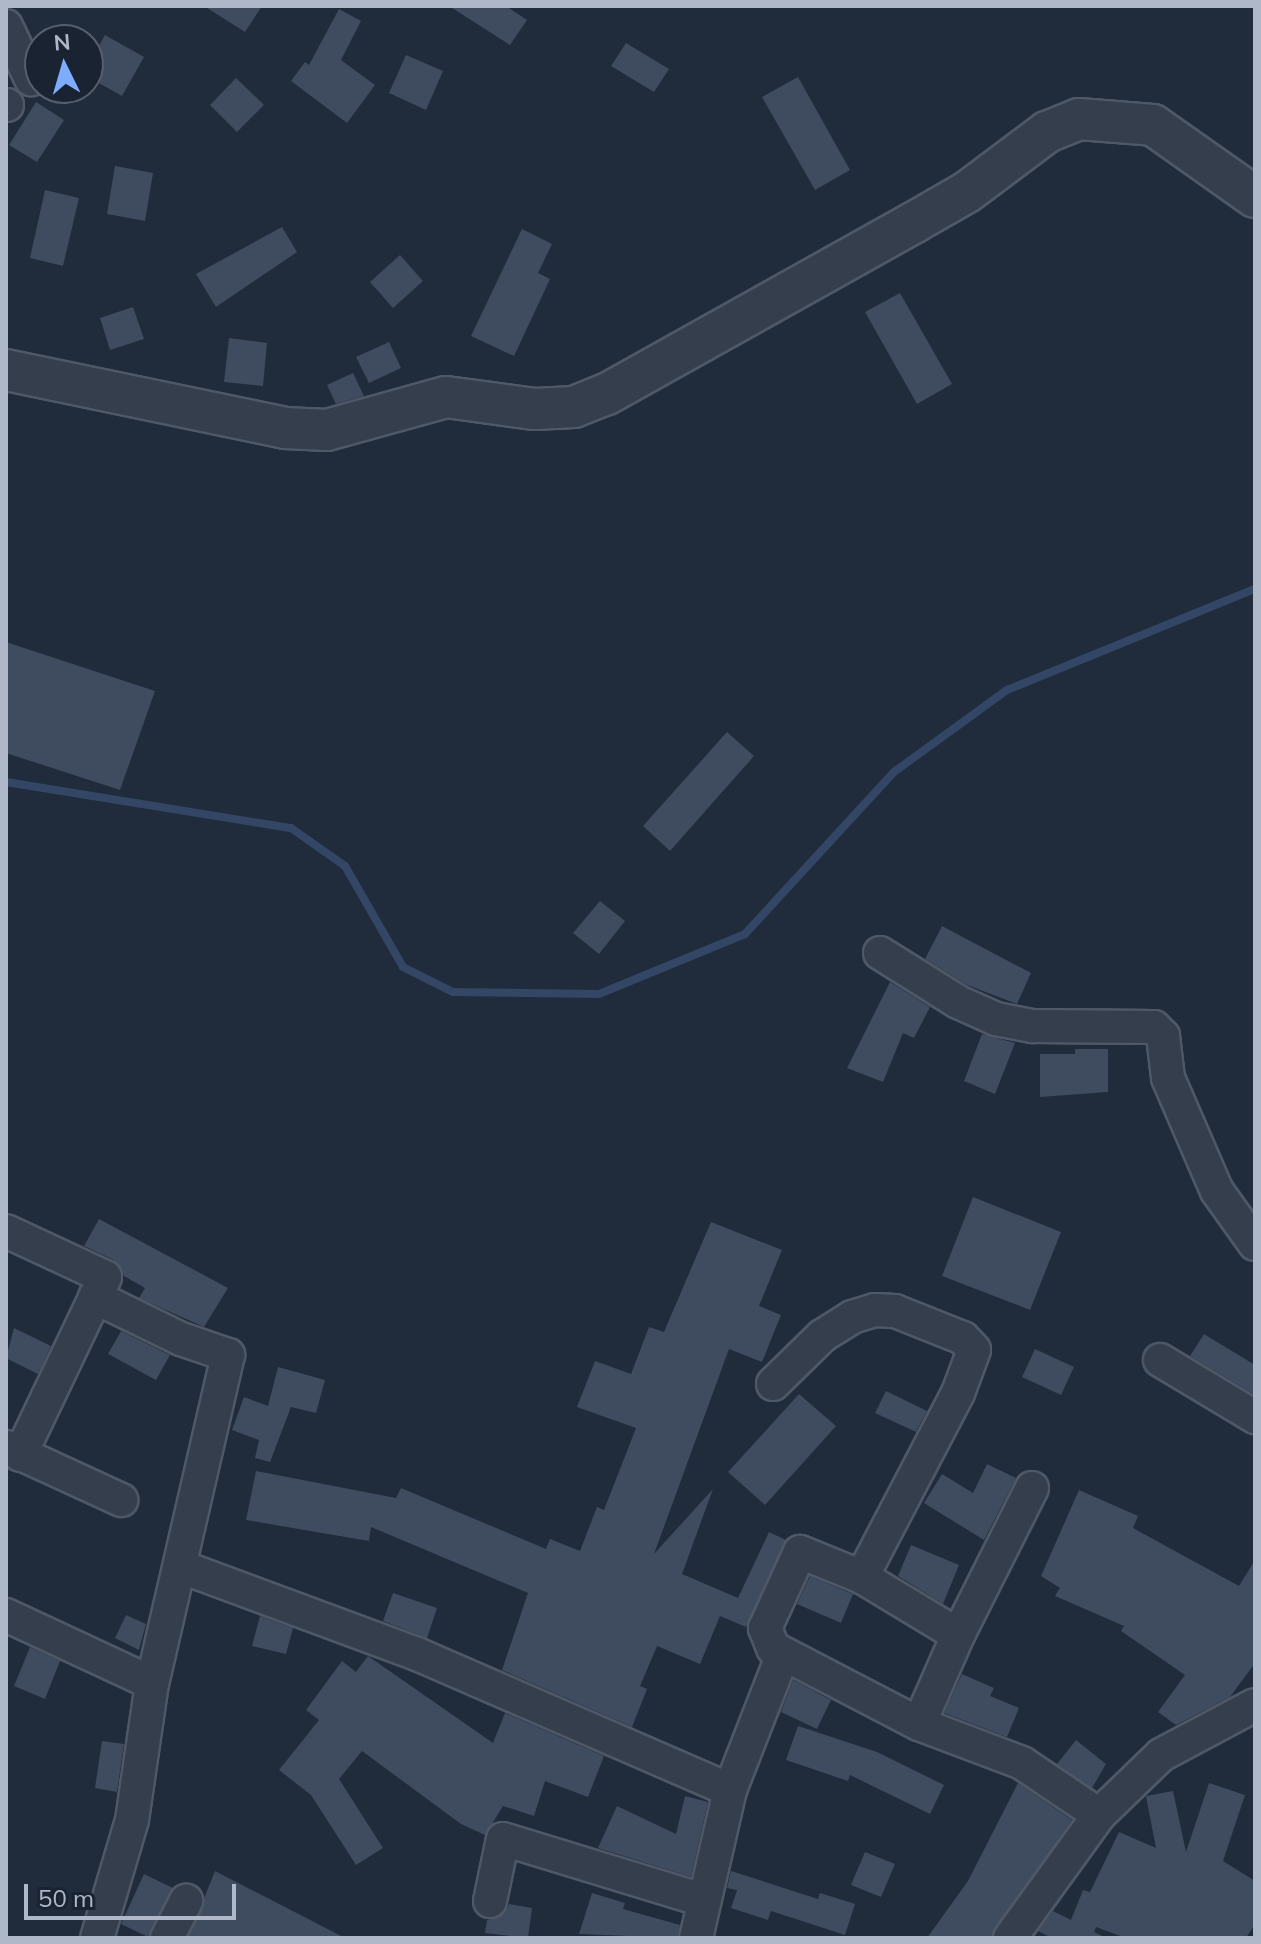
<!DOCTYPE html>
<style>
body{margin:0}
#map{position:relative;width:1261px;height:1944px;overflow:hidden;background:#202c3c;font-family:Mulish,sans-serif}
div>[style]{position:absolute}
.stream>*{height:8px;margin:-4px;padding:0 4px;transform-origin:4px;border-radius:4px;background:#334665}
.building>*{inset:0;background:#3f4b5f}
.roads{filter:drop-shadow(2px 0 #4f5867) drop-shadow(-2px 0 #4f5867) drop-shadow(0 2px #4f5867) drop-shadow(0 -2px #4f5867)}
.minor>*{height:32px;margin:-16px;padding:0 16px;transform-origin:16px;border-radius:16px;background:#343e4c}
.tertiary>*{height:40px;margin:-20px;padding:0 20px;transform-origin:20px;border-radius:20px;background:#343e4c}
span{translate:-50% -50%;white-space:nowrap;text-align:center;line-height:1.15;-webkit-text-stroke:6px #1a2331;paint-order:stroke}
.frame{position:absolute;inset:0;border:8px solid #afb8c8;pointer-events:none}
.north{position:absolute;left:24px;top:24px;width:80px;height:80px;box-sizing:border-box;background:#1a2331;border:2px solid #565f6d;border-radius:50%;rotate:355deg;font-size:22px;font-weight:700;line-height:32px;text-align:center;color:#afb8c8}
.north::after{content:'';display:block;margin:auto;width:28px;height:36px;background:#7eacff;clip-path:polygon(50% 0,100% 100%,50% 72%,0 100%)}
.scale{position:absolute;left:24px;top:1884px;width:212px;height:36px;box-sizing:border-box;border:4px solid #afb8c8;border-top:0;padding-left:10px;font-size:24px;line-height:28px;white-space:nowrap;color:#afb8c8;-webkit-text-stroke:6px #1a2331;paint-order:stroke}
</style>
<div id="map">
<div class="stream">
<i style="left:6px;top:782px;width:289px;rotate:9.2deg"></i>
<i style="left:291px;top:828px;width:66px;rotate:35.1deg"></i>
<i style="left:345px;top:866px;width:116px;rotate:60.1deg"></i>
<i style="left:403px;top:967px;width:56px;rotate:26.6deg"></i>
<i style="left:453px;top:992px;width:146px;rotate:0.8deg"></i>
<i style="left:599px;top:994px;width:158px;rotate:-22.3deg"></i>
<i style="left:745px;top:934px;width:220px;rotate:-47.4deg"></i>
<i style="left:894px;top:772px;width:140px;rotate:-36deg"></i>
<i style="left:1007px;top:690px;width:268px;rotate:-22.2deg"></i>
</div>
<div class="building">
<i style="clip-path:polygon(204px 6px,262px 6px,245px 32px)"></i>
<i style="clip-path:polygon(449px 6px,506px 6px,527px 20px,510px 45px)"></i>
<i style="clip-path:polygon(339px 9px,361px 21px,341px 60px,375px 85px,347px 123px,291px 81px,305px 62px,309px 65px)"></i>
<i style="clip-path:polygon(105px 35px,144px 57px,122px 96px,88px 77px,88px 65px)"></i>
<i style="clip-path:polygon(626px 43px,669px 69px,654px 92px,611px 66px)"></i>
<i style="clip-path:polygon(406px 55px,443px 71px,426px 110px,389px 93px)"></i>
<i style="clip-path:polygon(798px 77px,850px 170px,815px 190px,762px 97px)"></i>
<i style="clip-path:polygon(236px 78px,264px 105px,237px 132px,210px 105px)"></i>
<i style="clip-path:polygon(36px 102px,64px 120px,37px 162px,9px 145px)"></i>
<i style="clip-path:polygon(115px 166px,153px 173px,145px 221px,107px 214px)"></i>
<i style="clip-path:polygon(45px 190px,79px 198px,63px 266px,30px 258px)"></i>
<i style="clip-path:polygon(282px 227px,297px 252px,216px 307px,196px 274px)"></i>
<i style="clip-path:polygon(522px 229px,552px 244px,538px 273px,550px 279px,514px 356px,471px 336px)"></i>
<i style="clip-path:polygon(400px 255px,423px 281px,393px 308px,370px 282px)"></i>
<i style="clip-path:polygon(900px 293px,952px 384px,917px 404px,865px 312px)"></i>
<i style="clip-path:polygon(133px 307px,144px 339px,110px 350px,100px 318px)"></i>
<i style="clip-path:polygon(229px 338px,267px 343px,263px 386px,224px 382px)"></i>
<i style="clip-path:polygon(389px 342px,401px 368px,369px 383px,356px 357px)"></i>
<i style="clip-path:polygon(353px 373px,364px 396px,336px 404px,327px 385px)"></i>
<i style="clip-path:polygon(6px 642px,155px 691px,120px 790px,6px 753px)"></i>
<i style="clip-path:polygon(727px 732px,754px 756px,670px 851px,643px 826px)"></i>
<i style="clip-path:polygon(600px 901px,625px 921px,599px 954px,573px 933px)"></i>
<i style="clip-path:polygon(942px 926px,1031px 973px,1017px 1004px,967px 985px,925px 959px)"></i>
<i style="clip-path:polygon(890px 982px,930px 1007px,914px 1038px,903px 1033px,883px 1082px,847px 1068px)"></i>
<i style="clip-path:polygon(982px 1034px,1015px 1043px,995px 1094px,964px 1081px)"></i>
<i style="clip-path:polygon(1075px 1049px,1108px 1049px,1108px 1092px,1040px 1097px,1040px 1054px,1075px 1054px)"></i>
<i style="clip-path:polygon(973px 1197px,1061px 1232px,1030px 1310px,942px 1276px)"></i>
<i style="clip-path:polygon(99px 1219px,228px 1288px,204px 1327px,139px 1298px,145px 1288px,124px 1276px,114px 1260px,84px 1246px)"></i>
<i style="clip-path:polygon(711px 1222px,782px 1250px,759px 1306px,781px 1315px,762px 1362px,729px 1349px,654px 1554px,713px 1489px,682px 1574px,738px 1598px,769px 1532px,786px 1540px,746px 1627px,720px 1616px,700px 1664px,657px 1646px,640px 1686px,647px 1689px,632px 1727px,502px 1670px,528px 1593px,371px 1527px,369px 1541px,246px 1520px,256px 1471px,396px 1498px,401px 1488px,546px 1549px,550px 1539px,580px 1551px,597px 1507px,604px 1510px,636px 1428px,577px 1407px,595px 1361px,631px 1374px,649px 1327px,664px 1332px)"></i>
<i style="clip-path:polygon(14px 1328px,51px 1346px,38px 1374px,6px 1358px)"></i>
<i style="clip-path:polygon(121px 1331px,170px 1355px,156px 1380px,108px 1354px)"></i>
<i style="clip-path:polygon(1204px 1334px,1255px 1365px,1255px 1395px,1190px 1356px)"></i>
<i style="clip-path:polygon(1035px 1349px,1074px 1367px,1061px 1395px,1022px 1377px)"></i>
<i style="clip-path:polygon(278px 1367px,325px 1380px,316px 1413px,291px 1407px,270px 1462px,255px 1458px,259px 1440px,232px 1430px,244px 1397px,268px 1406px)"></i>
<i style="clip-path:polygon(886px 1391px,927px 1411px,916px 1432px,875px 1413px)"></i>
<i style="clip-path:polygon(799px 1394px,836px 1426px,765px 1505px,728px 1472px)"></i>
<i style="clip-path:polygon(987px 1464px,1016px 1478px,984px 1540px,924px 1503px,942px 1474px,973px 1493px)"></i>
<i style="clip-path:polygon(1079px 1490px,1138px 1516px,1133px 1528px,1239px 1586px,1255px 1560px,1255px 1663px,1230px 1697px,1176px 1725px,1158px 1712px,1185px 1675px,1121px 1631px,1124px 1626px,1055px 1596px,1060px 1588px,1041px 1576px)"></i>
<i style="clip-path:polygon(911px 1545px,959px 1565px,943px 1604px,898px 1576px)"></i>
<i style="clip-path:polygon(810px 1576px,853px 1594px,841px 1623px,797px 1604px)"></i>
<i style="clip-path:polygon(393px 1593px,437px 1608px,427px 1638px,383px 1621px)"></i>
<i style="clip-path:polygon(126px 1615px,146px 1624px,139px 1650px,115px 1638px)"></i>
<i style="clip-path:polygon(260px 1616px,293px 1628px,286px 1654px,252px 1646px)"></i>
<i style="clip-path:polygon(30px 1647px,60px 1661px,45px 1699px,14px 1686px)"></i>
<i style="clip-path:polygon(368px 1656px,493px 1743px,505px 1713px,604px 1756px,588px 1797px,545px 1781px,534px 1816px,503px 1806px,485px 1835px,461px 1824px,362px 1751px,339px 1779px,383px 1848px,356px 1865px,311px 1795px,279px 1770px,319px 1720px,306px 1710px,342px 1661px,356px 1672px)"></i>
<i style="clip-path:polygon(962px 1674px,994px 1688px,990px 1696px,1019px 1708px,1007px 1737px,944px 1713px)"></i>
<i style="clip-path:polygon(793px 1680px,831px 1700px,817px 1729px,781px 1712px)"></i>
<i style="clip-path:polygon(798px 1726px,877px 1752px,944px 1785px,930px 1814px,850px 1775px,848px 1781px,786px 1760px)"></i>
<i style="clip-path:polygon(1076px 1740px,1106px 1764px,1092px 1788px,1057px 1764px)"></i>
<i style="clip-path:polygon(102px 1741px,124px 1744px,117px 1792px,95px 1788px)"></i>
<i style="clip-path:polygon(1018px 1783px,1072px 1820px,991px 1938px,927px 1938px,968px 1881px)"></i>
<i style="clip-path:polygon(1209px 1783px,1245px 1795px,1223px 1861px,1255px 1881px,1255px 1924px,1246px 1938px,1126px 1938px,1096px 1927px,1094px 1932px,1106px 1938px,1052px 1938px,1038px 1931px,1053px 1911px,1071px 1920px,1083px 1890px,1090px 1892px,1119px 1832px,1156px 1848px,1146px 1796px,1173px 1791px,1186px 1852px)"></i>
<i style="clip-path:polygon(685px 1796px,708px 1802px,691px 1877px,598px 1848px,617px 1806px,676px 1834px)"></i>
<i style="clip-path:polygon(865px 1852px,895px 1864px,881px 1897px,851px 1885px)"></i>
<i style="clip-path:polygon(215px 1871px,345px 1938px,188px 1938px)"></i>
<i style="clip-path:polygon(731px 1871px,818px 1899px,820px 1893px,855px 1904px,845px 1935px,771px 1911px,768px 1920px,731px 1908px,737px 1890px,727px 1888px)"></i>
<i style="clip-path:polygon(144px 1874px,173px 1888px,148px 1937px,121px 1924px)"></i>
<i style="clip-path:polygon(592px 1893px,625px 1903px,623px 1909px,680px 1925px,678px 1938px,579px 1934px)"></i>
<i style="clip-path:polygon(509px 1904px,532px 1908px,528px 1938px,485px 1933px,487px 1920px,504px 1914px)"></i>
</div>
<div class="roads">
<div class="minor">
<i style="left:6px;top:26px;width:59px;rotate:64.7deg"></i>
<i style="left:6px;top:105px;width:1px"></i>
<i style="left:880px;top:953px;width:92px;rotate:32.1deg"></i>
<i style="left:958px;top:1002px;width:42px;rotate:24.1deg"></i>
<i style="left:996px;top:1019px;width:38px;rotate:11deg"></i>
<i style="left:1033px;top:1026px;width:121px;rotate:0.5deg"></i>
<i style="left:1154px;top:1027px;width:13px;rotate:45deg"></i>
<i style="left:1163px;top:1036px;width:42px;rotate:83.2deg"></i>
<i style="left:1168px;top:1078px;width:123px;rotate:66.6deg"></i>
<i style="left:1217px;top:1191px;width:65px;rotate:54.4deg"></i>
<i style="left:6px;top:1231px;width:109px;rotate:24.9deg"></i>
<i style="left:105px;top:1277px;width:197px;rotate:115.5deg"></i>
<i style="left:95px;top:1297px;width:96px;rotate:26deg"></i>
<i style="left:181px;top:1339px;width:50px;rotate:18.8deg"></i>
<i style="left:228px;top:1355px;width:337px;rotate:103deg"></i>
<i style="left:152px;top:1683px;width:138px;rotate:98.3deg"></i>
<i style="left:132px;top:1820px;width:123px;rotate:106.5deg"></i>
<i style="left:1160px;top:1360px;width:111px;rotate:31deg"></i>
<i style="left:773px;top:1384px;width:69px;rotate:-44.4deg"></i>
<i style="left:822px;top:1336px;width:36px;rotate:-32deg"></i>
<i style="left:852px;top:1317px;width:24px;rotate:-17deg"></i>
<i style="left:875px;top:1310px;width:20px;rotate:3deg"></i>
<i style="left:895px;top:1311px;width:73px;rotate:21.7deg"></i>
<i style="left:963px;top:1338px;width:16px;rotate:47deg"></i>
<i style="left:974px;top:1350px;width:46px;rotate:110.4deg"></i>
<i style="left:958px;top:1393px;width:208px;rotate:117.6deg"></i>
<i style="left:6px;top:1447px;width:127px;rotate:24.7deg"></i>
<i style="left:1032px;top:1488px;width:165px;rotate:116.7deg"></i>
<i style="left:958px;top:1635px;width:112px;rotate:-148.9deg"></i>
<i style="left:862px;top:1577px;width:67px;rotate:-158deg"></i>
<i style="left:800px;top:1552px;width:84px;rotate:114.7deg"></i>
<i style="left:765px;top:1628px;width:22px;rotate:68deg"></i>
<i style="left:773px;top:1648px;width:165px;rotate:27.5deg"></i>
<i style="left:919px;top:1724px;width:110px;rotate:20.7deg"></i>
<i style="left:1022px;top:1763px;width:93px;rotate:34deg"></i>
<i style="left:182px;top:1567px;width:251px;rotate:20.3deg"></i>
<i style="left:417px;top:1654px;width:341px;rotate:23.5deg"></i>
<i style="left:730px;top:1790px;width:152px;rotate:102.9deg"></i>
<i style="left:6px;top:1615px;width:161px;rotate:25deg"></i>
<i style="left:919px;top:1724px;width:97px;rotate:-66.3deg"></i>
<i style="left:730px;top:1790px;width:146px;rotate:-68.7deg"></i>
<i style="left:490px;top:1901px;width:63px;rotate:-78.2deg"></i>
<i style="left:503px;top:1839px;width:208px;rotate:17deg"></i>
<i style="left:167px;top:1938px;width:42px;rotate:-62.8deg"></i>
<i style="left:1010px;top:1938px;width:152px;rotate:-54.1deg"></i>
<i style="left:1099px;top:1815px;width:86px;rotate:-44.1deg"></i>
<i style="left:1161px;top:1755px;width:106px;rotate:-28deg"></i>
</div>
<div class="tertiary">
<i style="left:6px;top:370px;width:285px;rotate:11.7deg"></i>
<i style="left:285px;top:428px;width:42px;rotate:2.7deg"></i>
<i style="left:327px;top:430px;width:123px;rotate:-15.5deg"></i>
<i style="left:446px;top:397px;width:90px;rotate:7.7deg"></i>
<i style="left:535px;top:409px;width:39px;rotate:-3deg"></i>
<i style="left:574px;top:407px;width:35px;rotate:-22deg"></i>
<i style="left:607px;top:394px;width:351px;rotate:-29.2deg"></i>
<i style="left:913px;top:223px;width:62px;rotate:-29.9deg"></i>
<i style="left:967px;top:192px;width:100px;rotate:-36.9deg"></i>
<i style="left:1047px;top:132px;width:35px;rotate:-22deg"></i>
<i style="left:1079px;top:119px;width:74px;rotate:4.6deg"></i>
<i style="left:1153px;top:125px;width:125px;rotate:35.2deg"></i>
</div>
</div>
<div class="frame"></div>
<div class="north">N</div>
<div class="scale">50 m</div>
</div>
